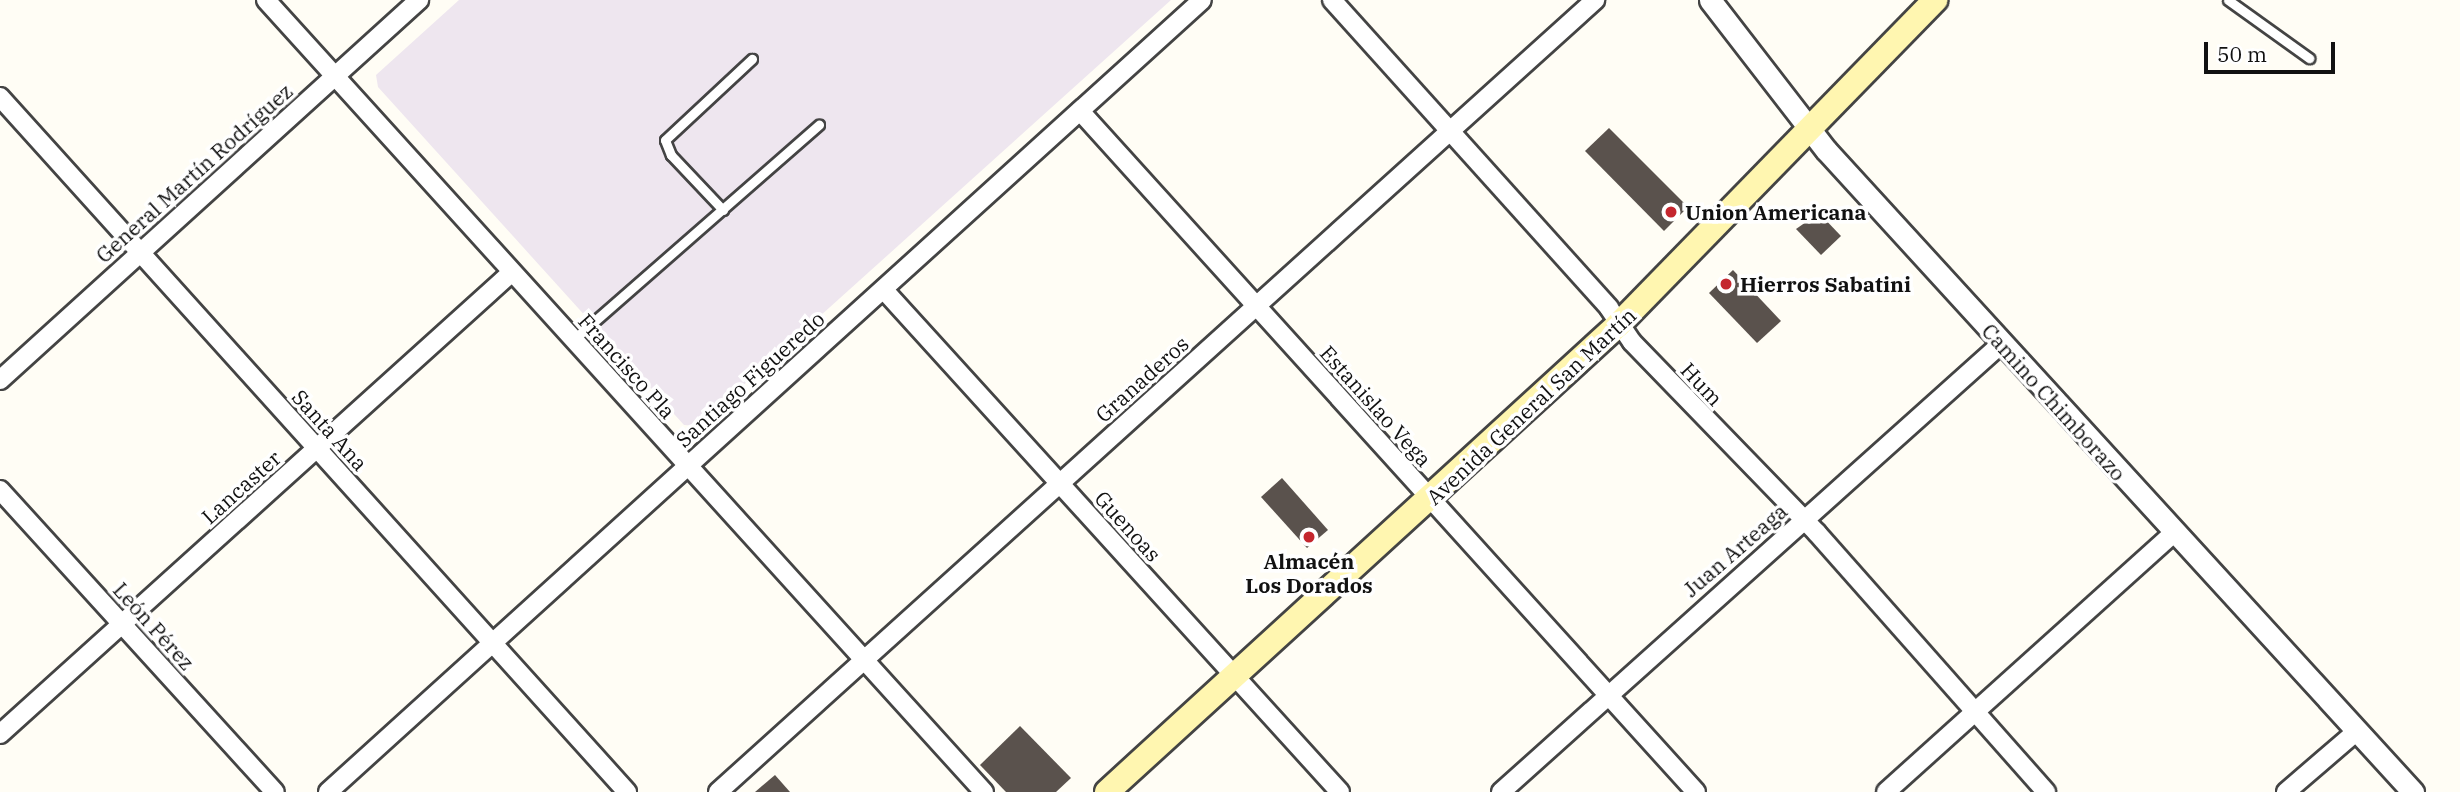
<!DOCTYPE html>
<meta charset="utf-8">
<style>
body{margin:0}
#map{position:relative;width:2460px;height:792px;overflow:hidden;background:#fffdf5;font-family:"IBM Plex Serif",serif}
div>[style]{position:absolute}
.industrial>*{inset:0;background:#eee6ef}
.building>*{inset:0;background:#5a524d}
.roads{filter:drop-shadow(2px 0 #444) drop-shadow(-2px 0 #444) drop-shadow(0 2px #444) drop-shadow(0 -2px #444)}
.service>*{height:9px;margin:-4.5px;padding:0 4.5px;transform-origin:4.5px;border-radius:4.5px;background:#fff}
.minor>*{height:18px;margin:-9px;padding:0 9px;transform-origin:9px;border-radius:9px;background:#fff}
.tertiary>*{height:21px;margin:-10.5px;padding:0 10.5px;transform-origin:10.5px;border-radius:10.5px;background:#fff}
.secondary>*{height:24px;margin:-12px;padding:0 12px;transform-origin:12px;border-radius:12px;background:#fff6b0}
.dots>*{width:19px;height:19px;translate:-50% -50%;box-sizing:border-box;border:4px solid #fff;border-radius:50%}
span{translate:-50% -50%;white-space:nowrap;text-align:center;line-height:1.15;-webkit-text-stroke:7px #fff;paint-order:stroke}
.street-label{font-size:21px;color:#111}
.poi-label{font-size:21px;color:#111;font-weight:700}
.left{translate:0 -50%;text-align:left}
.scale{position:absolute;left:2204px;top:42px;width:131px;height:32px;box-sizing:border-box;border:4px solid #111;border-top:0;padding-left:9px;font-size:21px;line-height:24px;white-space:nowrap;color:#111;-webkit-text-stroke:5px #fff;paint-order:stroke}
</style>
<div id="map">
<div class="industrial">
<i style="clip-path:polygon(459px 0,1171px 0,698px 426px,684px 425px,378px 87px,376px 75px)"></i>
</div>
<div class="building">
<i style="clip-path:polygon(1609px 128px,1688px 207px,1664px 231px,1585px 151px)"></i>
<i style="clip-path:polygon(1819px 213px,1841px 236px,1821px 255px,1796px 229px)"></i>
<i style="clip-path:polygon(1733px 270px,1781px 321px,1757px 343px,1709px 293px)"></i>
<i style="clip-path:polygon(1282px 478px,1328px 530px,1307px 548px,1261px 497px)"></i>
<i style="clip-path:polygon(1020px 726px,1071px 778px,1056px 792px,1006px 792px,980px 765px)"></i>
<i style="clip-path:polygon(775px 775px,790px 792px,755px 792px)"></i>
</div>
<div class="roads">
<div class="service">
<i style="left:2228px;top:0;width:100px;rotate:35.6deg"></i>
<i style="left:723px;top:210px;width:76px;rotate:-133.4deg"></i>
<i style="left:671px;top:155px;width:16px;rotate:-112deg"></i>
<i style="left:665px;top:140px;width:119px;rotate:-43deg"></i>
<i style="left:573px;top:340px;width:327px;rotate:-41.2deg"></i>
</div>
<div class="minor">
<i style="left:266px;top:0;width:1069px;rotate:47.81deg"></i>
<i style="left:1332px;top:0;width:414px;rotate:48deg"></i>
<i style="left:1609px;top:308px;width:41px;rotate:55.9deg"></i>
<i style="left:1632px;top:342px;width:266px;rotate:45.9deg"></i>
<i style="left:1817px;top:533px;width:346px;rotate:48.5deg"></i>
<i style="left:0;top:97px;width:936px;rotate:47.94deg"></i>
<i style="left:1080px;top:111px;width:918px;rotate:47.87deg"></i>
<i style="left:884px;top:290px;width:678px;rotate:47.75deg"></i>
<i style="left:0;top:380px;width:566px;rotate:-42.21deg"></i>
<i style="left:0;top:490px;width:408px;rotate:47.7deg"></i>
<i style="left:0;top:734px;width:688px;rotate:-42.06deg"></i>
<i style="left:328px;top:792px;width:1179px;rotate:-42.18deg"></i>
<i style="left:718px;top:792px;width:1182px;rotate:-42.08deg"></i>
<i style="left:1501px;top:792px;width:671px;rotate:-41.86deg"></i>
<i style="left:1886px;top:792px;width:387px;rotate:-42deg"></i>
<i style="left:2286px;top:792px;width:94px;rotate:-40.7deg"></i>
</div>
<div class="tertiary">
<i style="left:1710px;top:0;width:190px;rotate:52.3deg"></i>
<i style="left:1826px;top:150px;width:870px;rotate:47.56deg"></i>
</div>
<div class="secondary">
<i style="left:1107px;top:792px;width:694px;rotate:-42.43deg"></i>
<i style="left:1619px;top:324px;width:453px;rotate:-45.7deg"></i>
</div>
</div>
<div class="dots">
<i style="left:1671px;top:212px;background:#c4262e"></i>
<i style="left:1726px;top:284px;background:#c4262e"></i>
<i style="left:1309px;top:537px;background:#c4262e"></i>
</div>
<div class="street-label">
<span style="left:194px;top:173px;rotate:-42deg">General Martín Rodríguez</span>
<span style="left:627px;top:366px;rotate:48deg">Francisco Pla</span>
<span style="left:750px;top:379px;rotate:-42deg">Santiago Figueredo</span>
<span style="left:1142px;top:379px;rotate:-42deg">Granaderos</span>
<span style="left:1702px;top:384px;rotate:47deg">Hum</span>
<span style="left:2054px;top:402px;rotate:48deg">Camino Chimborazo</span>
<span style="left:1376px;top:406px;rotate:48deg">Estanislao Vega</span>
<span style="left:1531px;top:406px;rotate:-43deg">Avenida General San Martín</span>
<span style="left:330px;top:430px;rotate:48deg">Santa Ana</span>
<span style="left:241px;top:487px;rotate:-42deg">Lancaster</span>
<span style="left:1128px;top:526px;rotate:48deg">Guenoas</span>
<span style="left:1735px;top:550px;rotate:-41deg">Juan Arteaga</span>
<span style="left:154px;top:626px;rotate:48deg">León Pérez</span>
</div>
<div class="poi-label">
<span class="left" style="left:1685px;top:212px">Union Americana</span>
<span class="left" style="left:1740px;top:284px">Hierros Sabatini</span>
<span style="left:1309px;top:573px">Almacén<br>Los Dorados</span>
</div>
<div class="scale">50 m</div>
</div>
